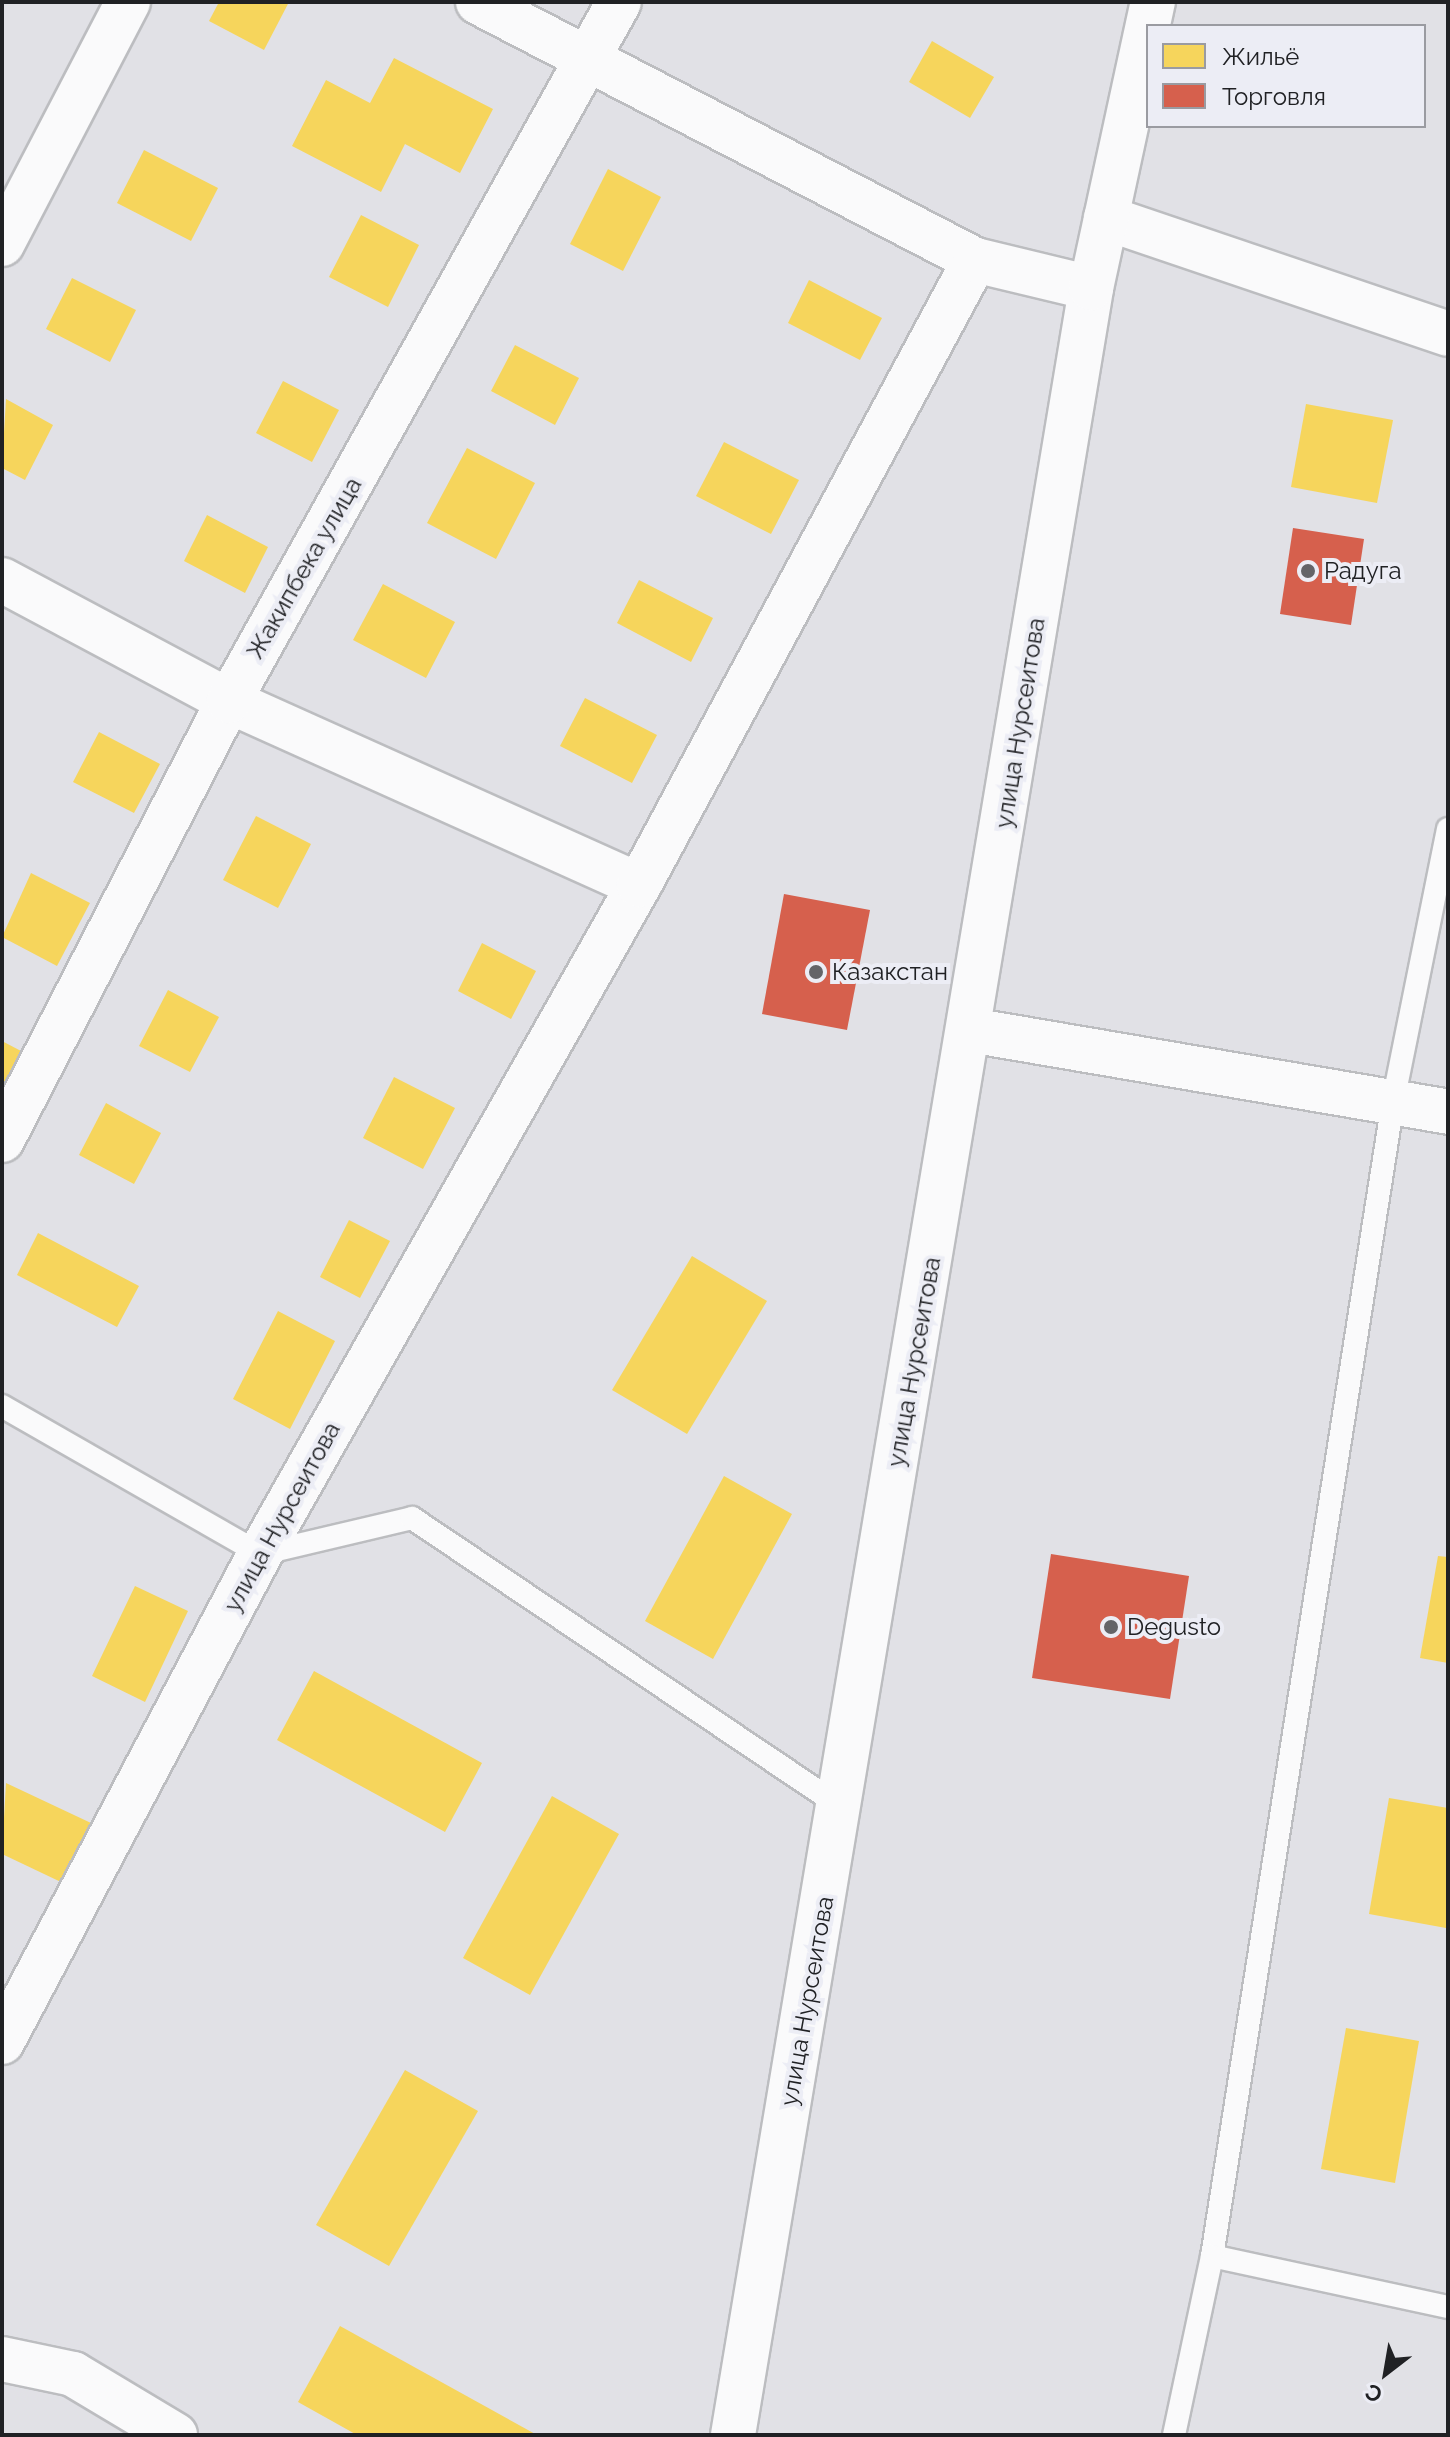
<!DOCTYPE html>
<meta charset="utf-8">
<style>
body{margin:0}
#map{position:relative;width:1450px;height:2437px;overflow:hidden;background:#e1e1e6;font-family:Raleway,sans-serif}
div>[style]{position:absolute}
.homes>*{inset:0;background:#f6d55c}
.shops>*{inset:0;background:#d6604d}
.roads{filter:drop-shadow(2px 0 #bcbdc0) drop-shadow(-2px 0 #bcbdc0) drop-shadow(0 2px #bcbdc0) drop-shadow(0 -2px #bcbdc0)}
.service>*{height:22px;margin:-11px;padding:0 11px;transform-origin:11px;border-radius:11px;background:#fafafb}
.minor>*{height:44px;margin:-22px;padding:0 22px;transform-origin:22px;border-radius:22px;background:#fafafb}
.secondary>*{height:44px;margin:-22px;padding:0 22px;transform-origin:22px;border-radius:22px;background:#fafafb}
.dots>*{width:22px;height:22px;translate:-50% -50%;box-sizing:border-box;border:4px solid #ecedf5;border-radius:50%}
span{translate:-50% -50%;white-space:nowrap;text-align:center;line-height:1.15;-webkit-text-stroke:8px #ecedf5;paint-order:stroke}
.street-label{font-size:24px;color:#202124}
.poi-label{font-size:24px;color:#202124}
.left{translate:0 -50%;text-align:left}
.frame{position:absolute;inset:0;border:4px solid #202124;pointer-events:none}
.legend{position:absolute;left:1146px;top:24px;width:280px;height:104px;box-sizing:border-box;background:#ecedf5;border:2px solid #9a9ba1;margin:0;padding:10px 14px;list-style:none;font-size:24px;color:#202124}
.legend li{display:flex;align-items:center;gap:16px;height:40px}
.legend b{width:40px;border:2px solid #9a9ba1}
.north{position:absolute;left:1346px;top:2333px;width:80px;height:80px;-webkit-text-stroke:6px #ecedf5;paint-order:stroke;rotate:211deg;font-size:22px;font-weight:700;line-height:32px;text-align:center;color:#202124}
.north::after{content:'';display:block;margin:auto;width:28px;height:36px;background:#202124;clip-path:polygon(50% 0,100% 100%,50% 72%,0 100%)}
</style>
<div id="map">
<div class="homes">
<i style="clip-path:polygon(219px 2px,289px 2px,264px 50px,209px 21px)"></i>
<i style="clip-path:polygon(932px 41px,994px 77px,970px 118px,909px 82px)"></i>
<i style="clip-path:polygon(394px 58px,493px 109px,460px 173px,405px 144px,381px 192px,292px 146px,326px 80px,370px 103px)"></i>
<i style="clip-path:polygon(144px 150px,218px 188px,191px 241px,117px 203px)"></i>
<i style="clip-path:polygon(608px 169px,661px 197px,623px 271px,570px 244px)"></i>
<i style="clip-path:polygon(361px 215px,419px 245px,388px 307px,329px 277px)"></i>
<i style="clip-path:polygon(72px 278px,136px 310px,110px 362px,46px 329px)"></i>
<i style="clip-path:polygon(809px 280px,882px 318px,860px 360px,788px 323px)"></i>
<i style="clip-path:polygon(515px 345px,579px 378px,555px 425px,491px 391px)"></i>
<i style="clip-path:polygon(283px 381px,339px 410px,312px 462px,256px 433px)"></i>
<i style="clip-path:polygon(6px 399px,53px 425px,25px 480px,2px 468px)"></i>
<i style="clip-path:polygon(1306px 404px,1393px 420px,1377px 503px,1291px 487px)"></i>
<i style="clip-path:polygon(724px 442px,799px 480px,771px 534px,696px 496px)"></i>
<i style="clip-path:polygon(467px 448px,535px 483px,496px 559px,427px 523px)"></i>
<i style="clip-path:polygon(207px 515px,268px 547px,245px 593px,184px 561px)"></i>
<i style="clip-path:polygon(639px 580px,713px 618px,691px 662px,617px 623px)"></i>
<i style="clip-path:polygon(383px 584px,455px 622px,426px 678px,353px 640px)"></i>
<i style="clip-path:polygon(585px 698px,657px 735px,632px 783px,560px 746px)"></i>
<i style="clip-path:polygon(99px 732px,160px 764px,134px 813px,73px 782px)"></i>
<i style="clip-path:polygon(256px 816px,311px 844px,278px 908px,223px 880px)"></i>
<i style="clip-path:polygon(31px 873px,90px 903px,57px 966px,2px 937px)"></i>
<i style="clip-path:polygon(482px 943px,536px 971px,511px 1019px,458px 991px)"></i>
<i style="clip-path:polygon(168px 990px,219px 1017px,190px 1072px,139px 1046px)"></i>
<i style="clip-path:polygon(2px 1041px,21px 1051px,2px 1089px)"></i>
<i style="clip-path:polygon(394px 1077px,455px 1108px,423px 1169px,363px 1138px)"></i>
<i style="clip-path:polygon(106px 1103px,161px 1133px,134px 1184px,79px 1155px)"></i>
<i style="clip-path:polygon(349px 1220px,390px 1241px,360px 1298px,320px 1277px)"></i>
<i style="clip-path:polygon(38px 1233px,139px 1286px,117px 1327px,17px 1275px)"></i>
<i style="clip-path:polygon(692px 1256px,767px 1301px,687px 1434px,612px 1390px)"></i>
<i style="clip-path:polygon(278px 1311px,335px 1341px,290px 1429px,233px 1399px)"></i>
<i style="clip-path:polygon(724px 1476px,792px 1514px,713px 1659px,645px 1621px)"></i>
<i style="clip-path:polygon(1438px 1556px,1448px 1557px,1448px 1663px,1420px 1658px)"></i>
<i style="clip-path:polygon(135px 1586px,188px 1611px,145px 1702px,92px 1676px)"></i>
<i style="clip-path:polygon(314px 1671px,482px 1763px,445px 1832px,277px 1740px)"></i>
<i style="clip-path:polygon(6px 1783px,91px 1823px,63px 1883px,2px 1854px)"></i>
<i style="clip-path:polygon(552px 1796px,619px 1834px,530px 1995px,463px 1958px)"></i>
<i style="clip-path:polygon(1389px 1798px,1448px 1808px,1446px 1928px,1369px 1914px)"></i>
<i style="clip-path:polygon(1346px 2028px,1419px 2041px,1395px 2183px,1321px 2169px)"></i>
<i style="clip-path:polygon(405px 2070px,478px 2111px,389px 2266px,316px 2225px)"></i>
<i style="clip-path:polygon(340px 2326px,537px 2435px,357px 2435px,298px 2402px)"></i>
</div>
<div class="shops">
<i style="clip-path:polygon(1293px 528px,1364px 539px,1351px 625px,1280px 614px)"></i>
<i style="clip-path:polygon(784px 894px,870px 910px,847px 1030px,762px 1014px)"></i>
<i style="clip-path:polygon(1051px 1554px,1189px 1576px,1170px 1699px,1032px 1678px)"></i>
</div>
<div class="roads">
<div class="service">
<i style="left:1448px;top:829px;width:278px;rotate:101.4deg"></i>
<i style="left:1393px;top:1102px;width:1168px;rotate:98.91deg"></i>
<i style="left:1212px;top:2256px;width:241px;rotate:12.2deg"></i>
<i style="left:2px;top:1406px;width:297px;rotate:29.8deg"></i>
<i style="left:260px;top:1554px;width:156px;rotate:-13.3deg"></i>
<i style="left:412px;top:1518px;width:516px;rotate:33.94deg"></i>
<i style="left:1174px;top:2435px;width:183px;rotate:-78deg"></i>
</div>
<div class="minor">
<i style="left:478px;top:2px;width:560px;rotate:27.43deg"></i>
<i style="left:1106px;top:218px;width:361px;rotate:18.7deg"></i>
<i style="left:2px;top:244px;width:273px;rotate:-62.5deg"></i>
<i style="left:2px;top:580px;width:257px;rotate:28.1deg"></i>
<i style="left:229px;top:701px;width:449px;rotate:24.2deg"></i>
<i style="left:970px;top:1030px;width:485px;rotate:9.7deg"></i>
<i style="left:2px;top:1140px;width:494px;rotate:-62.7deg"></i>
<i style="left:229px;top:701px;width:800px;rotate:-60.84deg"></i>
<i style="left:2px;top:2042px;width:552px;rotate:-62.14deg"></i>
<i style="left:260px;top:1554px;width:769px;rotate:-60.47deg"></i>
<i style="left:639px;top:885px;width:710px;rotate:-61.74deg"></i>
<i style="left:975px;top:260px;width:119px;rotate:13.6deg"></i>
<i style="left:2px;top:2359px;width:73px;rotate:11.9deg"></i>
<i style="left:73px;top:2374px;width:119px;rotate:30.9deg"></i>
</div>
<div class="secondary">
<i style="left:733px;top:2435px;width:2177px;rotate:-80.53deg"></i>
<i style="left:1091px;top:288px;width:293px;rotate:-77.8deg"></i>
</div>
</div>
<div class="dots">
<i style="left:1308px;top:571px;background:#646468"></i>
<i style="left:816px;top:972px;background:#646468"></i>
<i style="left:1111px;top:1627px;background:#646468"></i>
</div>
<div class="street-label">
<span style="left:304px;top:568px;rotate:-60deg">Жакипбека улица</span>
<span style="left:1020px;top:723px;rotate:-81deg">улица Нурсеитова</span>
<span style="left:914px;top:1362px;rotate:-80deg">улица Нурсеитова</span>
<span style="left:282px;top:1517px;rotate:-61deg">улица Нурсеитова</span>
<span style="left:807px;top:2001px;rotate:-80deg">улица Нурсеитова</span>
</div>
<div class="poi-label">
<span class="left" style="left:1324px;top:571px">Радуга</span>
<span class="left" style="left:832px;top:972px">Казакстан</span>
<span class="left" style="left:1127px;top:1627px">Degusto</span>
</div>
<div class="frame"></div>
<ul class="legend">
<li><b style="height:22px;background:#f6d55c"></b>Жильё</li>
<li><b style="height:22px;background:#d6604d"></b>Торговля</li>
</ul>
<div class="north">С</div>
</div>
